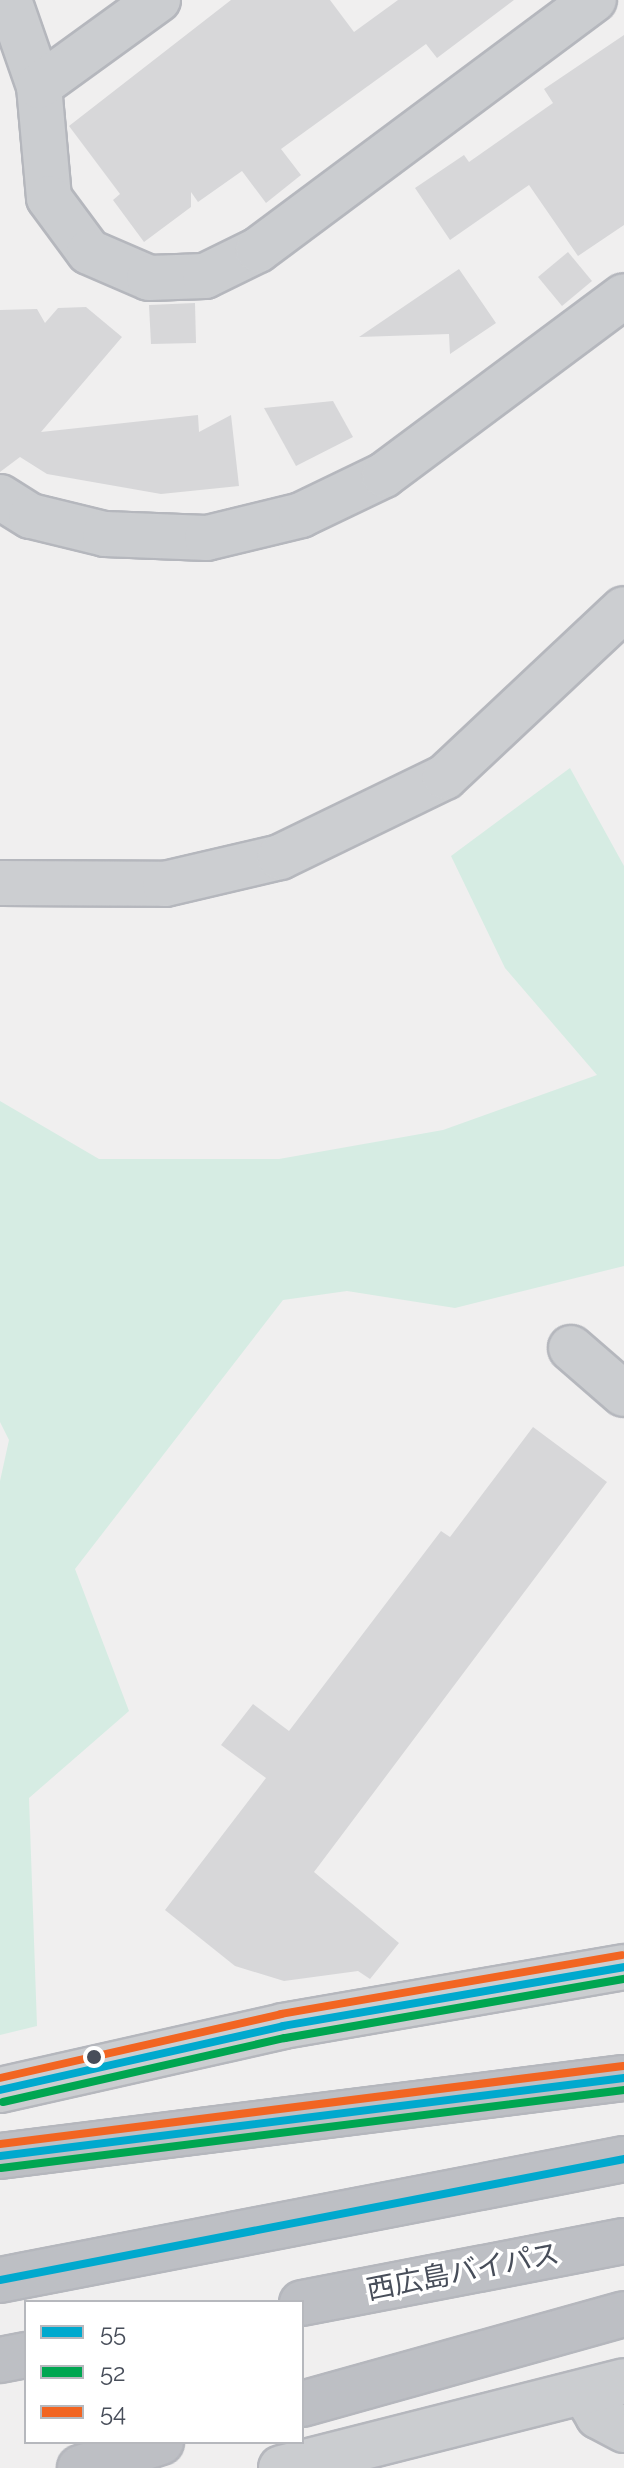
<!DOCTYPE html>
<meta charset="utf-8">
<style>
body{margin:0}
#map{position:relative;width:624px;height:2468px;overflow:hidden;background:#f0efef;font-family:Raleway,"Noto Sans JP",sans-serif}
div>[style]{position:absolute}
.green>*{inset:0;background:#d6ece3}
.building>*{inset:0;background:#d7d7d9}
.roads{filter:drop-shadow(2px 0 #b5b7bd) drop-shadow(-2px 0 #b5b7bd) drop-shadow(0 2px #b5b7bd) drop-shadow(0 -2px #b5b7bd)}
.street>*{height:44px;margin:-22px;padding:0 22px;transform-origin:22px;border-radius:22px;background:#cbcdd0}
.secondary>*{height:44px;margin:-22px;padding:0 22px;transform-origin:22px;border-radius:22px;background:#ccced1}
.highway>*{height:44px;margin:-22px;padding:0 22px;transform-origin:22px;border-radius:22px;background:#bdbfc4}
.bus-1>*{height:8px;margin:-4px;padding:0 4px;transform-origin:4px;border-radius:4px;background:#00a9ce}
.bus-2>*{height:8px;margin:-4px;padding:0 4px;transform-origin:4px;border-radius:4px;background:#00a651}
.bus-3>*{height:8px;margin:-4px;padding:0 4px;transform-origin:4px;border-radius:4px;background:#f26522}
.dots>*{width:22px;height:22px;translate:-50% -50%;box-sizing:border-box;border:4px solid #fff;border-radius:50%}
span{translate:-50% -50%;white-space:nowrap;text-align:center;line-height:1.15;-webkit-text-stroke:7px #fff;paint-order:stroke}
.street-label{font-size:28px;color:#484e5a}
.legend{position:absolute;left:24px;top:2300px;width:280px;height:144px;box-sizing:border-box;background:#fff;border:2px solid #b6b8bd;margin:0;padding:10px 14px;list-style:none;font-size:24px;color:#484e5a}
.legend li{display:flex;align-items:center;gap:16px;height:40px}
.legend b{width:40px;border:2px solid #b6b8bd}
</style>
<div id="map">
<div class="green">
<i style="clip-path:polygon(570px 768px,624px 866px,624px 1266px,455px 1308px,347px 1291px,283px 1300px,75px 1569px,129px 1711px,29px 1798px,37px 2026px,0 2035px,0 1481px,9px 1440px,0 1422px,0 1101px,99px 1159px,279px 1159px,443px 1130px,597px 1075px,505px 968px,451px 856px)"></i>
</div>
<div class="building">
<i style="clip-path:polygon(231px 0,330px 0,354px 32px,398px 0,514px 0,437px 58px,426px 44px,281px 149px,301px 175px,266px 203px,242px 171px,198px 202px,191px 192px,191px 207px,144px 242px,113px 200px,120px 194px,69px 126px)"></i>
<i style="clip-path:polygon(624px 35px,624px 225px,578px 256px,529px 185px,450px 240px,415px 188px,464px 155px,469px 162px,553px 103px,544px 89px)"></i>
<i style="clip-path:polygon(568px 252px,592px 281px,562px 306px,538px 277px)"></i>
<i style="clip-path:polygon(459px 269px,496px 323px,450px 354px,449px 334px,359px 337px)"></i>
<i style="clip-path:polygon(195px 303px,196px 343px,151px 344px,149px 305px)"></i>
<i style="clip-path:polygon(86px 307px,122px 337px,41px 432px,198px 415px,199px 432px,231px 415px,239px 486px,161px 494px,47px 474px,20px 457px,0 472px,0 310px,37px 309px,45px 323px,58px 308px)"></i>
<i style="clip-path:polygon(333px 401px,353px 437px,296px 466px,264px 408px)"></i>
<i style="clip-path:polygon(533px 1427px,607px 1482px,314px 1872px,399px 1943px,370px 1979px,358px 1971px,284px 1981px,235px 1966px,165px 1910px,266px 1778px,221px 1745px,253px 1704px,289px 1731px,441px 1531px,450px 1537px)"></i>
</div>
<div class="roads">
<div class="street">
<i style="left:9px;top:0;width:91px;rotate:70.8deg"></i>
<i style="left:39px;top:86px;width:112px;rotate:84.9deg"></i>
<i style="left:49px;top:198px;width:67px;rotate:53.5deg"></i>
<i style="left:89px;top:252px;width:65px;rotate:23.4deg"></i>
<i style="left:149px;top:278px;width:56px;rotate:-2deg"></i>
<i style="left:205px;top:276px;width:59px;rotate:-26.1deg"></i>
<i style="left:258px;top:250px;width:419px;rotate:-36.7deg"></i>
<i style="left:39px;top:86px;width:147px;rotate:-35.9deg"></i>
<i style="left:0;top:497px;width:36px;rotate:32deg"></i>
<i style="left:31px;top:516px;width:76px;rotate:13.7deg"></i>
<i style="left:105px;top:534px;width:102px;rotate:2.2deg"></i>
<i style="left:207px;top:538px;width:97px;rotate:-13.7deg"></i>
<i style="left:301px;top:515px;width:92px;rotate:-25.7deg"></i>
<i style="left:384px;top:475px;width:299px;rotate:-36.7deg"></i>
<i style="left:571px;top:1348px;width:70px;rotate:41deg"></i>
<i style="left:0;top:2090px;width:290px;rotate:-12.7deg"></i>
<i style="left:283px;top:2026px;width:346px;rotate:-9.8deg"></i>
<i style="left:585px;top:2394px;width:26px;rotate:59deg"></i>
<i style="left:598px;top:2416px;width:30px;rotate:28deg"></i>
<i style="left:281px;top:2468px;width:354px;rotate:-14.2deg"></i>
</div>
<div class="secondary">
<i style="left:0;top:883px;width:165px;rotate:0.3deg"></i>
<i style="left:165px;top:884px;width:118px;rotate:-13.2deg"></i>
<i style="left:280px;top:857px;width:183px;rotate:-25.9deg"></i>
<i style="left:445px;top:777px;width:245px;rotate:-43.2deg"></i>
</div>
<div class="highway">
<i style="left:0;top:2156px;width:629px;rotate:-7.13deg"></i>
<i style="left:0;top:2280px;width:636px;rotate:-10.97deg"></i>
<i style="left:302px;top:2303px;width:328px;rotate:-10.9deg"></i>
<i style="left:0;top:2360px;width:26px;rotate:-11deg"></i>
<i style="left:302px;top:2404px;width:334px;rotate:-15.6deg"></i>
<i style="left:80px;top:2468px;width:85px;rotate:-17.8deg"></i>
</div>
</div>
<div class="bus-1">
<i style="left:0;top:2090px;width:290px;rotate:-12.7deg"></i>
<i style="left:283px;top:2026px;width:346px;rotate:-9.8deg"></i>
<i style="left:0;top:2156px;width:629px;rotate:-7.13deg"></i>
<i style="left:0;top:2280px;width:636px;rotate:-10.97deg"></i>
</div>
<div class="bus-2">
<i style="left:3px;top:2102px;width:289px;rotate:-12.8deg"></i>
<i style="left:285px;top:2038px;width:344px;rotate:-9.9deg"></i>
<i style="left:1px;top:2168px;width:628px;rotate:-7.14deg"></i>
</div>
<div class="bus-3">
<i style="left:0;top:2078px;width:288px;rotate:-12.8deg"></i>
<i style="left:281px;top:2014px;width:346px;rotate:-9.8deg"></i>
<i style="left:0;top:2144px;width:628px;rotate:-7.14deg"></i>
</div>
<div class="dots">
<i style="left:94px;top:2057px;background:#484e5a"></i>
</div>
<div class="street-label">
<span style="left:463px;top:2272px;rotate:-11deg">西広島バイパス</span>
</div>
<ul class="legend">
<li><b style="height:10px;background:#00a9ce"></b>55</li>
<li><b style="height:10px;background:#00a651"></b>52</li>
<li><b style="height:10px;background:#f26522"></b>54</li>
</ul>
</div>
